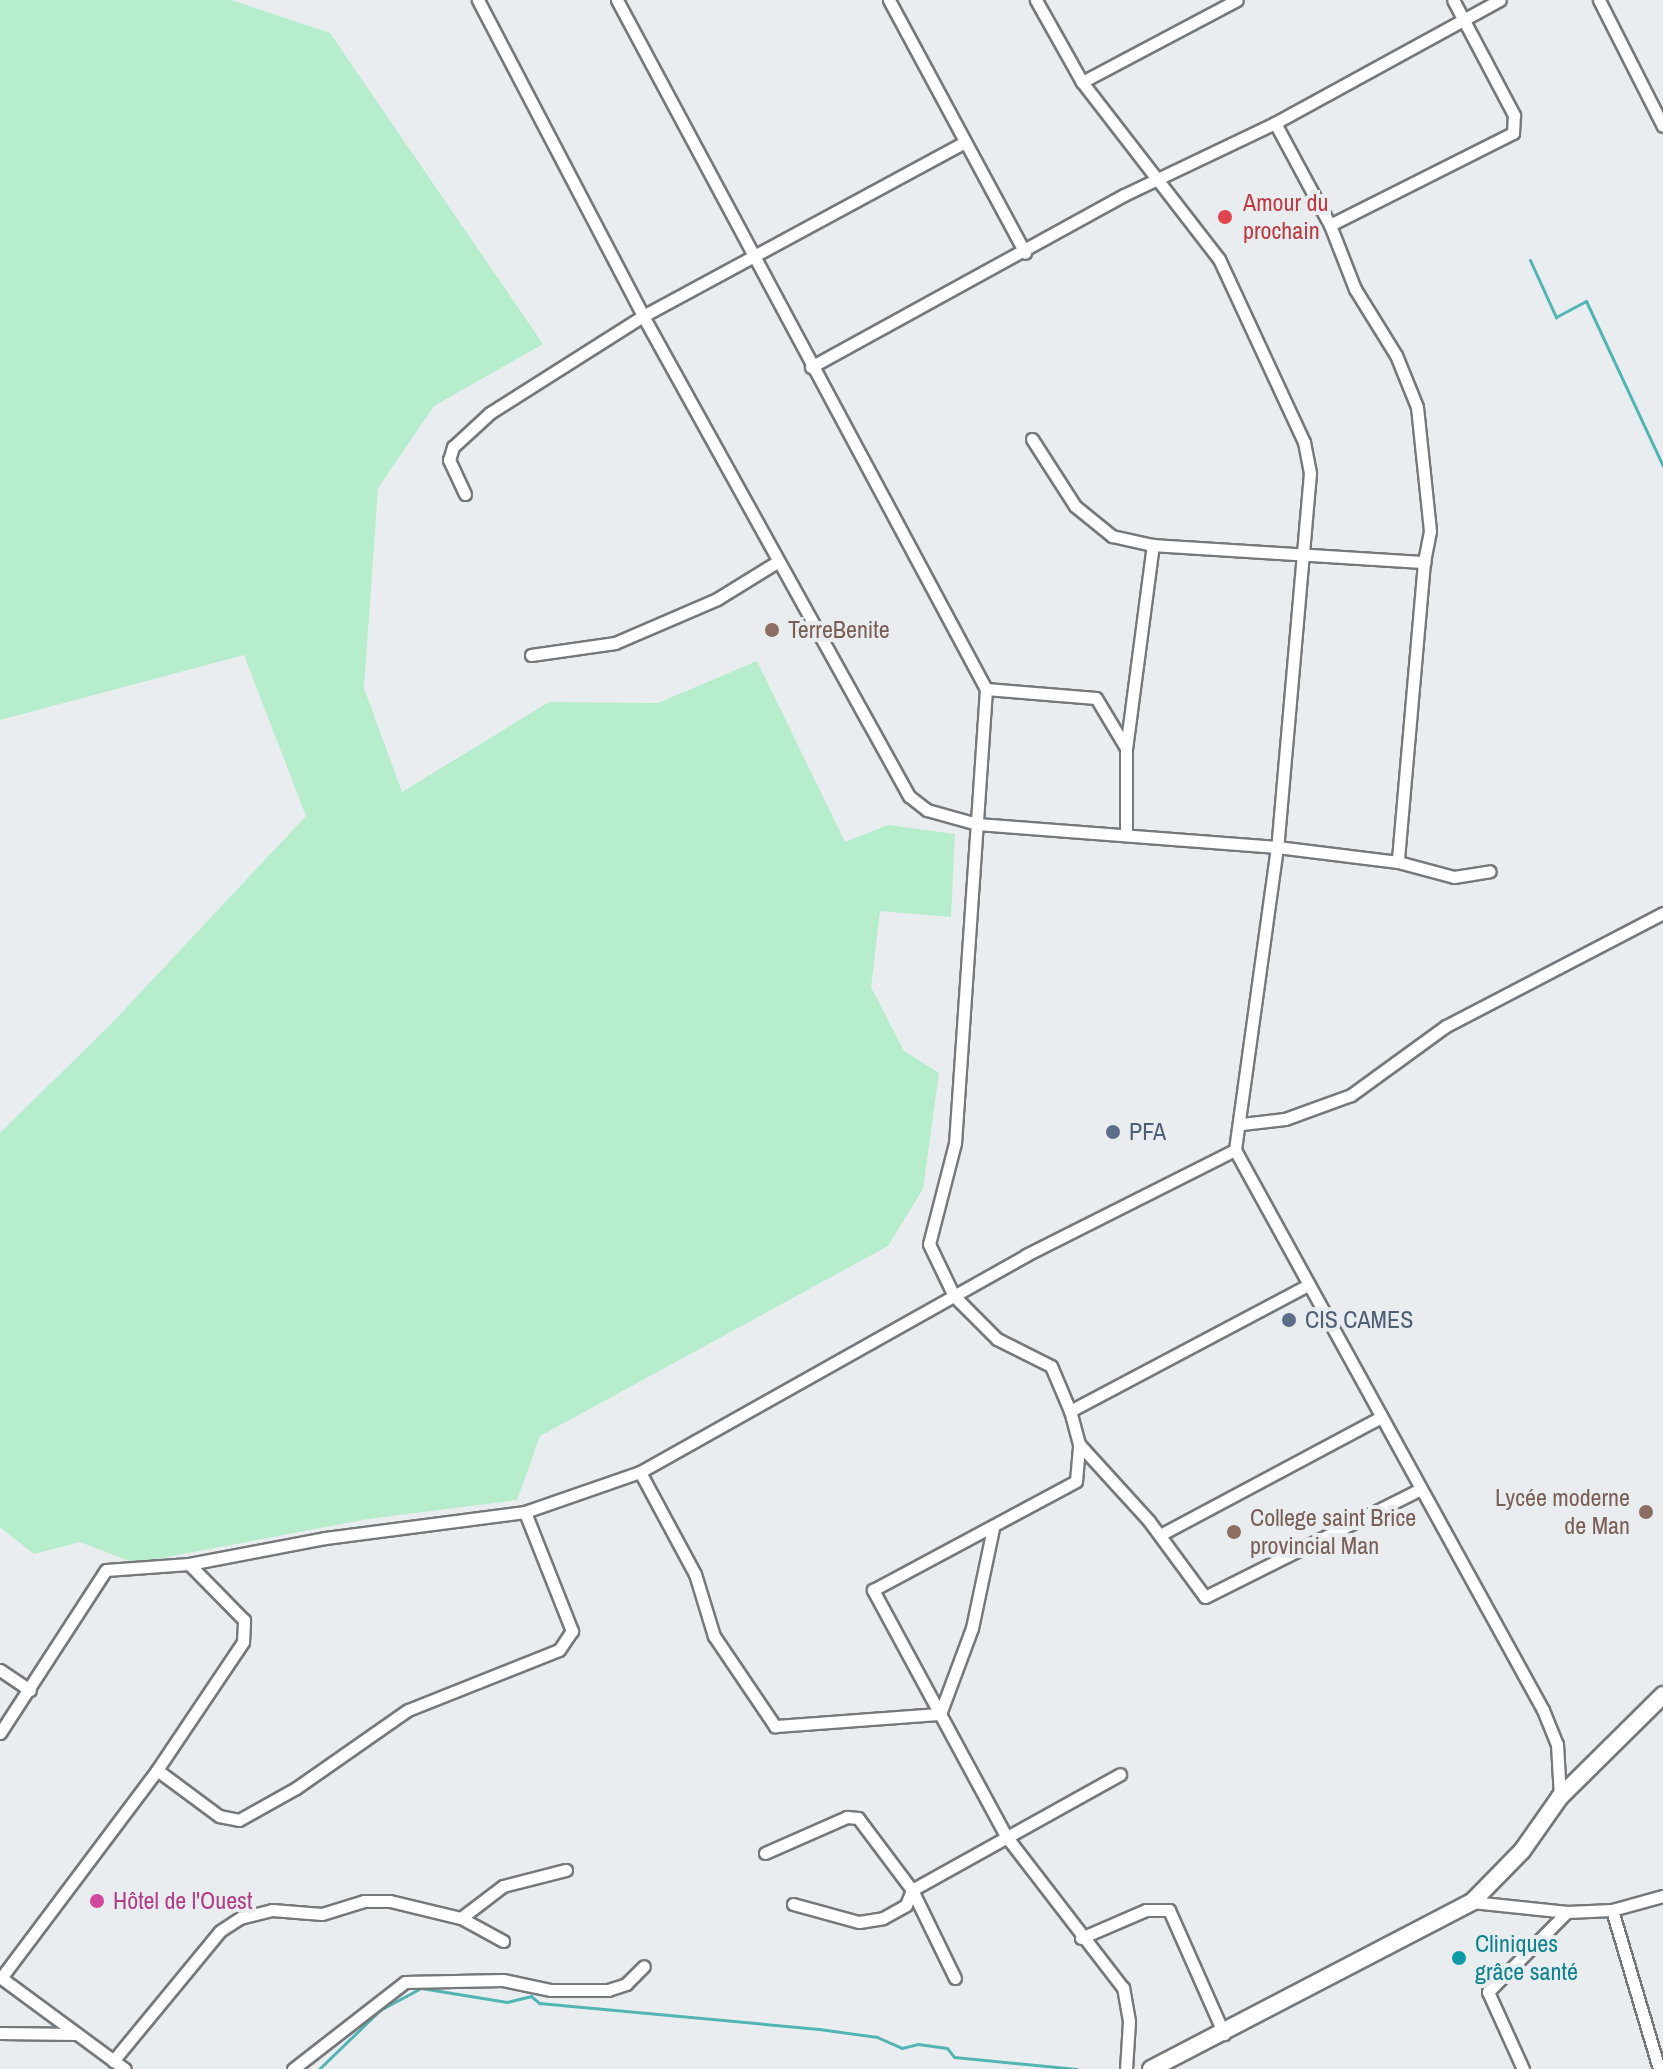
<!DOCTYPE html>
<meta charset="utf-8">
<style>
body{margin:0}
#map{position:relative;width:1663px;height:2069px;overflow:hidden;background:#eaedf0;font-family:"Archivo Narrow",sans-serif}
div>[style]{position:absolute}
.green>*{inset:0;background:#b6edcc}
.stream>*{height:3px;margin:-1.5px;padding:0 1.5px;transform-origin:1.5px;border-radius:1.5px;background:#53b4b4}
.roads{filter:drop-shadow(2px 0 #76797b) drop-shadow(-2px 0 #76797b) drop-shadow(0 2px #76797b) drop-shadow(0 -2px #76797b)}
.minor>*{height:11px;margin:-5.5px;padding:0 5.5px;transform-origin:5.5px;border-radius:5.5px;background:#fff}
.secondary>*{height:16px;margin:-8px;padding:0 8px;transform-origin:8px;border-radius:8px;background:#fff}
.dots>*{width:22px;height:22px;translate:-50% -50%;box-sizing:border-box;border:4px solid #eaedf0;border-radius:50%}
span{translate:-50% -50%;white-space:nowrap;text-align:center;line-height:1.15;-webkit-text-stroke:8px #eaedf0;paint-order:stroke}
.health-label{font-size:24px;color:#be3a42}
.left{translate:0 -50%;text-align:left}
.education-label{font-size:24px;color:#785e54}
.right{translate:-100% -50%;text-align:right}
.service-label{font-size:24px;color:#4e5e75}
.hotel-label{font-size:24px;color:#b23c85}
.culture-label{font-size:24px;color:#0d838f}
</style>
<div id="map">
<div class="green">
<i style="clip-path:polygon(0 0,231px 0,330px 33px,543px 344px,434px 406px,378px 488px,364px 688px,402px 792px,549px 702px,658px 703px,757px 661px,845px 842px,888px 825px,955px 834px,951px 917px,880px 911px,871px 987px,904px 1051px,939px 1073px,923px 1189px,888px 1246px,540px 1436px,517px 1500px,368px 1519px,135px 1563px,80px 1542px,34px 1554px,0 1527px,0 1133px,111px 1024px,306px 816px,244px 655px,0 720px)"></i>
</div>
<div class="stream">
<i style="left:1530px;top:260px;width:63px;rotate:65.5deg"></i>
<i style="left:1556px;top:317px;width:34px;rotate:-28deg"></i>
<i style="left:1586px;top:301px;width:182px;rotate:65deg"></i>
<i style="left:319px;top:2069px;width:85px;rotate:-44deg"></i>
<i style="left:380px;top:2010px;width:47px;rotate:-28.2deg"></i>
<i style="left:421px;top:1988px;width:87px;rotate:9.2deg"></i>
<i style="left:507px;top:2002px;width:25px;rotate:-14deg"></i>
<i style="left:531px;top:1996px;width:11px;rotate:41deg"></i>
<i style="left:539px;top:2003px;width:281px;rotate:5.3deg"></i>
<i style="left:819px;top:2029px;width:59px;rotate:7.9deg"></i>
<i style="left:877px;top:2037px;width:27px;rotate:24deg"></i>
<i style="left:902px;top:2048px;width:16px;rotate:-14deg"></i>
<i style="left:918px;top:2044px;width:29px;rotate:8deg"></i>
<i style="left:947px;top:2048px;width:11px;rotate:52deg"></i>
<i style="left:954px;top:2057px;width:123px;rotate:5.6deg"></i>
</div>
<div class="roads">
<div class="minor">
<i style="left:478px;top:0;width:356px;rotate:62.4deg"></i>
<i style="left:643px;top:316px;width:549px;rotate:61.01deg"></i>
<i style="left:909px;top:796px;width:23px;rotate:38deg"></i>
<i style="left:927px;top:810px;width:52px;rotate:15.6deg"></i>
<i style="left:977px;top:824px;width:301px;rotate:4.4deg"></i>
<i style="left:1277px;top:847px;width:122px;rotate:7.1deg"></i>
<i style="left:1398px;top:862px;width:58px;rotate:15deg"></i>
<i style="left:1454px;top:877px;width:36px;rotate:-9deg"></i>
<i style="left:617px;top:0;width:782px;rotate:61.83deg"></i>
<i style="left:986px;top:689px;width:455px;rotate:93.9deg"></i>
<i style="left:955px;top:1143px;width:104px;rotate:104.4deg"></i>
<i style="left:929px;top:1244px;width:58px;rotate:64.3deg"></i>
<i style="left:954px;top:1296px;width:61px;rotate:45deg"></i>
<i style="left:997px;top:1339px;width:60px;rotate:26.6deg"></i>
<i style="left:1051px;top:1366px;width:49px;rotate:67.1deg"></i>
<i style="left:889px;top:0;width:287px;rotate:61.7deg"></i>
<i style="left:1036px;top:0;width:94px;rotate:60.7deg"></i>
<i style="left:1082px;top:82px;width:224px;rotate:52.3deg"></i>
<i style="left:1219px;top:259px;width:202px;rotate:65.1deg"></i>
<i style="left:1304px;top:442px;width:32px;rotate:79deg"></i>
<i style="left:1310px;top:473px;width:375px;rotate:95deg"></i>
<i style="left:1277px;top:847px;width:306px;rotate:97.9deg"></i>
<i style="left:1235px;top:1150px;width:639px;rotate:61.19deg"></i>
<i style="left:1543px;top:1710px;width:37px;rotate:68deg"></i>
<i style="left:1557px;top:1744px;width:53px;rotate:86.8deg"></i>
<i style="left:1599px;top:0;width:141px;rotate:63.1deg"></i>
<i style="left:1082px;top:82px;width:175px;rotate:-27.9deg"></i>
<i style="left:1275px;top:123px;width:116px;rotate:61.7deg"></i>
<i style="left:1330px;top:225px;width:69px;rotate:68.7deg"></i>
<i style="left:1355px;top:289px;width:78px;rotate:58.2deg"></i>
<i style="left:1396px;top:355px;width:56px;rotate:68deg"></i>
<i style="left:1417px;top:407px;width:125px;rotate:84deg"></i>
<i style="left:1430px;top:531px;width:32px;rotate:101deg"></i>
<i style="left:1330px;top:225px;width:205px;rotate:-26.7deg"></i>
<i style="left:1513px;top:133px;width:18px;rotate:-87deg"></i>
<i style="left:1514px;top:115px;width:130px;rotate:-117.9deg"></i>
<i style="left:811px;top:367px;width:357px;rotate:-28.8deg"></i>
<i style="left:1124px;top:195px;width:167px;rotate:-25.5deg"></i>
<i style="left:1275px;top:123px;width:256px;rotate:-28.7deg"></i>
<i style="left:1032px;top:439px;width:80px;rotate:57.3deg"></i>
<i style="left:1075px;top:506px;width:48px;rotate:39deg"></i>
<i style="left:1112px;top:536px;width:42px;rotate:12.4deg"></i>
<i style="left:1153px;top:545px;width:272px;rotate:3.6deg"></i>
<i style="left:1424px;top:562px;width:301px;rotate:95deg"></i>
<i style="left:465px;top:494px;width:38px;rotate:-115deg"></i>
<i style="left:449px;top:460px;width:14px;rotate:-73deg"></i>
<i style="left:453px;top:447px;width:50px;rotate:-42.6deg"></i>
<i style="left:490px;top:413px;width:181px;rotate:-32.4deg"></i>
<i style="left:643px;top:316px;width:366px;rotate:-28.4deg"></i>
<i style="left:531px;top:655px;width:85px;rotate:-8.1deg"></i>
<i style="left:615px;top:643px;width:111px;rotate:-23.3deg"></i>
<i style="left:717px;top:599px;width:70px;rotate:-31.7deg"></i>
<i style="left:986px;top:689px;width:110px;rotate:4.7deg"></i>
<i style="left:1096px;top:698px;width:58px;rotate:59deg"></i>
<i style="left:1126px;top:834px;width:85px;rotate:-90deg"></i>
<i style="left:1126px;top:749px;width:206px;rotate:-82.5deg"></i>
<i style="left:1242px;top:1124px;width:43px;rotate:-6.6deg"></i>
<i style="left:1285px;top:1119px;width:70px;rotate:-20deg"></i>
<i style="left:1351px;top:1095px;width:117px;rotate:-36deg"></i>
<i style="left:1446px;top:1026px;width:245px;rotate:-27.5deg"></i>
<i style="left:1079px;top:1444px;width:104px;rotate:47.7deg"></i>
<i style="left:1149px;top:1521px;width:94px;rotate:53.6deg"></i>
<i style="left:1205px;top:1597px;width:239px;rotate:-26.6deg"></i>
<i style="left:640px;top:1472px;width:116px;rotate:61.7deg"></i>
<i style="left:695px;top:1574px;width:65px;rotate:73deg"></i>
<i style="left:714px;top:1636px;width:109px;rotate:55.9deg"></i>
<i style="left:775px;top:1726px;width:165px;rotate:-4.2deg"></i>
<i style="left:940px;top:1714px;width:92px;rotate:-69.6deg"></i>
<i style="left:972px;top:1628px;width:102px;rotate:-78.1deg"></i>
<i style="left:1160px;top:1535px;width:251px;rotate:-28.1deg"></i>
<i style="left:0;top:1670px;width:36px;rotate:34deg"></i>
<i style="left:0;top:1733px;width:194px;rotate:-57deg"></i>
<i style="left:106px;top:1570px;width:83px;rotate:-4.1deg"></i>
<i style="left:189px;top:1564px;width:138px;rotate:-10.8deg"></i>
<i style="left:325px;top:1538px;width:202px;rotate:-7.4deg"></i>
<i style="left:525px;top:1512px;width:122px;rotate:-19.2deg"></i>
<i style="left:640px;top:1472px;width:443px;rotate:-29.3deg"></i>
<i style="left:1026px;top:1255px;width:234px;rotate:-26.7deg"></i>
<i style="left:157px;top:1770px;width:77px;rotate:36.6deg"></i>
<i style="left:219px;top:1816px;width:20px;rotate:11deg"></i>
<i style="left:239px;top:1820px;width:65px;rotate:-29.3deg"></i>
<i style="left:296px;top:1788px;width:136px;rotate:-34.9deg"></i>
<i style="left:408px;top:1710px;width:162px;rotate:-21.7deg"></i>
<i style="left:559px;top:1650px;width:23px;rotate:-56deg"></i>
<i style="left:572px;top:1631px;width:128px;rotate:-111.6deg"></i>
<i style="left:765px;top:1853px;width:90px;rotate:-23.7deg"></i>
<i style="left:847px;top:1817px;width:11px;rotate:5deg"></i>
<i style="left:858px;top:1818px;width:90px;rotate:53.1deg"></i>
<i style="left:912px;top:1890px;width:98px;rotate:64deg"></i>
<i style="left:1472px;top:1902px;width:96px;rotate:6deg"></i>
<i style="left:1567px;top:1912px;width:45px;rotate:-2.5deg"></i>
<i style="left:1612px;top:1910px;width:53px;rotate:-15.4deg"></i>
<i style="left:793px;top:1904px;width:68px;rotate:15.3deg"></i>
<i style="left:859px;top:1922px;width:24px;rotate:-9deg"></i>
<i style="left:883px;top:1918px;width:26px;rotate:-29deg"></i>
<i style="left:906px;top:1905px;width:16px;rotate:-68deg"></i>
<i style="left:912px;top:1890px;width:238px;rotate:-29.1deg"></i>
<i style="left:1612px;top:1910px;width:166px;rotate:73.5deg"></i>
<i style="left:461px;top:1918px;width:53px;rotate:-37.3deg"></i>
<i style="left:503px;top:1886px;width:65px;rotate:-14.3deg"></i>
<i style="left:1081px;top:1938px;width:71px;rotate:-23.3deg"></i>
<i style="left:1146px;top:1910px;width:23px"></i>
<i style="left:1169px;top:1910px;width:136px;rotate:66.1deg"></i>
<i style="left:0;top:1977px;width:155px;rotate:36.4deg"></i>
<i style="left:1px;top:1978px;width:260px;rotate:-53.1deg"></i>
<i style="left:157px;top:1770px;width:154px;rotate:-56.1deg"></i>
<i style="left:243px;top:1642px;width:22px;rotate:-87deg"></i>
<i style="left:244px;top:1620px;width:78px;rotate:-134.5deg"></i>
<i style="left:0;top:2033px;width:77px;rotate:0.7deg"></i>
<i style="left:113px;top:2061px;width:168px;rotate:-50.5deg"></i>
<i style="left:220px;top:1931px;width:24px;rotate:-33deg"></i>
<i style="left:240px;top:1918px;width:33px;rotate:-14deg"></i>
<i style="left:272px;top:1910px;width:50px;rotate:4.6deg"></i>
<i style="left:322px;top:1914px;width:44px;rotate:-17.2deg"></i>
<i style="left:364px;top:1901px;width:26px"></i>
<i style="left:390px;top:1901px;width:73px;rotate:13.5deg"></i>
<i style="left:461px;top:1918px;width:48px;rotate:28.7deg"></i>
<i style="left:293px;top:2069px;width:142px;rotate:-37.8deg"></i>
<i style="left:405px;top:1982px;width:98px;rotate:-1.2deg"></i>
<i style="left:503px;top:1980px;width:49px;rotate:11.8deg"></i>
<i style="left:551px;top:1990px;width:57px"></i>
<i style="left:608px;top:1990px;width:19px;rotate:-18deg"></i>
<i style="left:626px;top:1984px;width:25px;rotate:-45deg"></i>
<i style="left:1126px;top:2069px;width:48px;rotate:-86.4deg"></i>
<i style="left:1129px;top:2021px;width:34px;rotate:-100deg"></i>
<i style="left:1123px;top:1988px;width:192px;rotate:-127.6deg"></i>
<i style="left:1006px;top:1836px;width:280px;rotate:-118.4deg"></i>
<i style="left:873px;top:1590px;width:230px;rotate:-28.2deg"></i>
<i style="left:1076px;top:1481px;width:37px;rotate:-85deg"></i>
<i style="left:1079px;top:1444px;width:34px;rotate:-105deg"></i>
<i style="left:1070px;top:1411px;width:267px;rotate:-27.9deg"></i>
<i style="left:1523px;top:2069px;width:85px;rotate:-114.4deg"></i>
<i style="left:1488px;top:1992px;width:112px;rotate:-45.4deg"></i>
</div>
<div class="secondary">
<i style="left:1151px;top:2069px;width:362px;rotate:-27.5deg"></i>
<i style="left:1472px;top:1902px;width:71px;rotate:-45.6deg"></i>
<i style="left:1522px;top:1851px;width:66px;rotate:-54.9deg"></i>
<i style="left:1560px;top:1797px;width:145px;rotate:-44.7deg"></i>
</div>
</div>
<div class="dots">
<i style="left:1225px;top:217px;background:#e0444e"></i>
<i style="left:772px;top:630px;background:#8d6e63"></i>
<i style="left:1113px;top:1132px;background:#5c6f8a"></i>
<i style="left:1289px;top:1320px;background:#5c6f8a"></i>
<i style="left:1646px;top:1512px;background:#8d6e63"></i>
<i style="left:1234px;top:1532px;background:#8d6e63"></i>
<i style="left:97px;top:1901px;background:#d1479c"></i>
<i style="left:1459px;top:1958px;background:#0f9aa8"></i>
</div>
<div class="health-label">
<span class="left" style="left:1243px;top:217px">Amour du<br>prochain</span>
</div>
<div class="education-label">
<span class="left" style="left:788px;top:630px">TerreBenite</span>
<span class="right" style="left:1630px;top:1512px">Lycée moderne<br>de Man</span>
<span class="left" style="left:1250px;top:1532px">College saint Brice<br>provincial Man</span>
</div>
<div class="service-label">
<span class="left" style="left:1129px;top:1132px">PFA</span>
<span class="left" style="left:1305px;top:1320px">CIS CAMES</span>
</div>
<div class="hotel-label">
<span class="left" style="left:113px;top:1901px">Hôtel de l'Ouest</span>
</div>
<div class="culture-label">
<span class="left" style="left:1475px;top:1958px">Cliniques<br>grâce santé</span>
</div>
</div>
